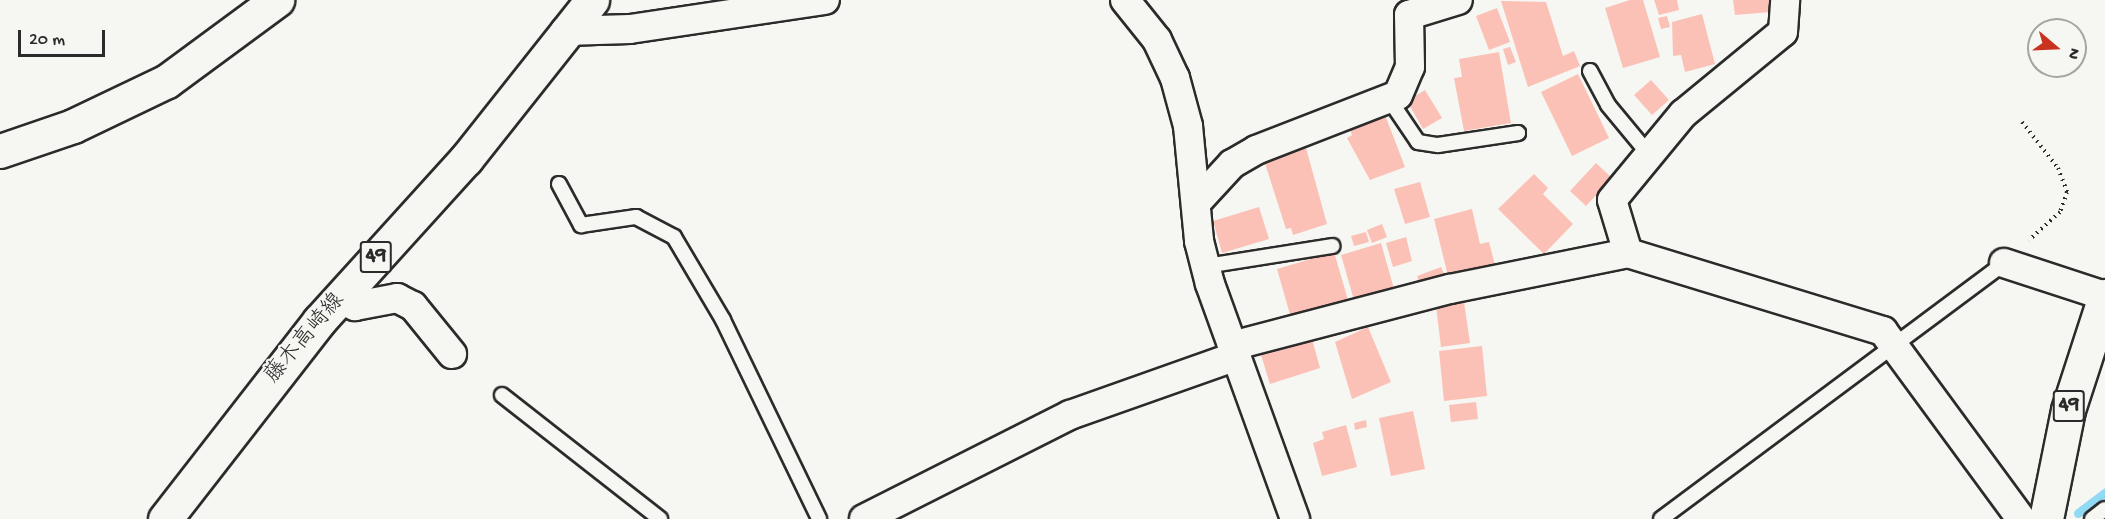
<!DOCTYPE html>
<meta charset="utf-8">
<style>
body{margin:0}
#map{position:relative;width:2105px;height:519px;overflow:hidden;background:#f6f6f2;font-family:"Gochi Hand","Klee One",sans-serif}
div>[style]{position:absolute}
.stream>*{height:9px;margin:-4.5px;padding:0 4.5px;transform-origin:4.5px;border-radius:4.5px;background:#92daf3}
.building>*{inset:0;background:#fcc1b6}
.path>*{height:4px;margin-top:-2px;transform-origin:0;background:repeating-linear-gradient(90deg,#2b2b2b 0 1.5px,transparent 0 6px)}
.roads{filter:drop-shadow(2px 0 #2b2b2b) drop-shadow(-2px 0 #2b2b2b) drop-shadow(0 2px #2b2b2b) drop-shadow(0 -2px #2b2b2b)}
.lane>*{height:14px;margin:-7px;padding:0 7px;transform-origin:7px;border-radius:7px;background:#f6f6f2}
.street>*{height:28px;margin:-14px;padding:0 14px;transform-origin:14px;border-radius:14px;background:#f6f6f2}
.primary>*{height:33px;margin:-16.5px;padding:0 16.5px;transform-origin:16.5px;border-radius:16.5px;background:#f6f6f2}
span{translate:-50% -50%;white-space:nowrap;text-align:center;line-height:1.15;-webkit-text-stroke:4.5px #f6f6f2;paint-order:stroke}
.shield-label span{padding:2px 4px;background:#f6f6f2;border:2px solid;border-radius:4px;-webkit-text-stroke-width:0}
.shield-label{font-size:21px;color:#2b2b2b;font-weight:700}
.street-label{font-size:22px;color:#2b2b2b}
.north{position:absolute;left:2027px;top:18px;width:60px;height:60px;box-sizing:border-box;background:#f6f6f2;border:2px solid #a5a5a2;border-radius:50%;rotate:109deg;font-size:16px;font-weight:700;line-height:24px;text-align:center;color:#2b2b2b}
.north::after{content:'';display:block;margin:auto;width:21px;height:27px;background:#c8321e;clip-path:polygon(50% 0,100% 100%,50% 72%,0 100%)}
.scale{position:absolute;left:18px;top:30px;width:87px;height:27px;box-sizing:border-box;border:3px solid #2b2b2b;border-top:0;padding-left:8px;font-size:18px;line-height:21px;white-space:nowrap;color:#2b2b2b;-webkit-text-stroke:4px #f6f6f2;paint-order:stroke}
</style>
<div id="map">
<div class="stream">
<i style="left:2078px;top:513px;width:34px;rotate:-37deg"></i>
</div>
<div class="building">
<i style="clip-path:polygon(1630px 0,1643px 0,1660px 57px,1623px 68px,1605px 8px)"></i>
<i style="clip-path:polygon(1654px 0,1677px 0,1679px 10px,1659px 15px)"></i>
<i style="clip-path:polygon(1733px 0,1770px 0,1771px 12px,1735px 15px)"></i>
<i style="clip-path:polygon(1501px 1px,1546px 2px,1563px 56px,1574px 51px,1580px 66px,1528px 87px)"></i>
<i style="clip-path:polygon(1497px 8px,1510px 42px,1489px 50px,1476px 16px)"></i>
<i style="clip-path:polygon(1702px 14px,1715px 64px,1685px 72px,1681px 55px,1673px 56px,1672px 22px)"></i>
<i style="clip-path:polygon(1667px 16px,1670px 27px,1661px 29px,1658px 18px)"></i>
<i style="clip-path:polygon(1510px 47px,1516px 62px,1508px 65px,1503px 49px)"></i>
<i style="clip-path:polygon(1499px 52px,1511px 123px,1464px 131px,1454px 78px,1462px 77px,1459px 59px)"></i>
<i style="clip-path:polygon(1578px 74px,1609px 138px,1572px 156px,1541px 92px)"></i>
<i style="clip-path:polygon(1651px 80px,1669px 100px,1652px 115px,1634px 95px)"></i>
<i style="clip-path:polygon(1425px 90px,1442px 118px,1423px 129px,1407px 101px)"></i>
<i style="clip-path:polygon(1385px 115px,1405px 167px,1370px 180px,1347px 138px,1352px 135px,1350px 129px)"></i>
<i style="clip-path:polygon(1306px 148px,1327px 224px,1293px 235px,1291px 228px,1286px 229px,1263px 157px)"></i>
<i style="clip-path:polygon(1596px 163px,1612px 178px,1586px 206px,1570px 191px)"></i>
<i style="clip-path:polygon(1534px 174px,1548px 188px,1543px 194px,1573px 224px,1544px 254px,1498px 209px)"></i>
<i style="clip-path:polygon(1420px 182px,1430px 217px,1405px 224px,1394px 189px)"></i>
<i style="clip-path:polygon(1259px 207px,1269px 239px,1222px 253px,1213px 221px)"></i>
<i style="clip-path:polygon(1472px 209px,1480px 244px,1489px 242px,1495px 265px,1448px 276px,1434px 219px)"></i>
<i style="clip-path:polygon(1382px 224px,1387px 237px,1372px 243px,1367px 230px)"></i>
<i style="clip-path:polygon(1366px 232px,1369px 242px,1354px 246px,1351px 236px)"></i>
<i style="clip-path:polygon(1406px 237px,1412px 261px,1393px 267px,1386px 243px)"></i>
<i style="clip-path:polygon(1381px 243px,1394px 289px,1354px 300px,1341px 255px)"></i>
<i style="clip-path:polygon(1334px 252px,1348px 300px,1291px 318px,1277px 269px)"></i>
<i style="clip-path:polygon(1441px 267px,1445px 276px,1420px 285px,1417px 276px)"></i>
<i style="clip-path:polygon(1464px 302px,1470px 343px,1441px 347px,1436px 306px)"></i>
<i style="clip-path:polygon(1368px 327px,1391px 382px,1352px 399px,1335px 342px)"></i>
<i style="clip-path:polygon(1312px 339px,1320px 368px,1270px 384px,1261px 355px)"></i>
<i style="clip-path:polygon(1482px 346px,1487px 396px,1444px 401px,1439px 351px)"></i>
<i style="clip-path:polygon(1476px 402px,1478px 419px,1451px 422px,1449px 405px)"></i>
<i style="clip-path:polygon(1413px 411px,1425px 469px,1391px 476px,1379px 418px)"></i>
<i style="clip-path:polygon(1366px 420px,1367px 427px,1355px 430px,1354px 423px)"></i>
<i style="clip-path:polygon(1346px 425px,1357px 467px,1322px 476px,1313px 443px,1324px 439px,1322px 432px)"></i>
</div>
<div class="path">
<i style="left:2022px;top:122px;width:58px;rotate:52deg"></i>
<i style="left:2058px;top:168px;width:26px;rotate:69deg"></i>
<i style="left:2067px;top:192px;width:21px;rotate:109deg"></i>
<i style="left:2060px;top:212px;width:42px;rotate:137.9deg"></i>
</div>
<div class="roads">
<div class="lane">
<i style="left:1590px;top:71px;width:38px;rotate:62deg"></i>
<i style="left:1608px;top:105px;width:61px;rotate:50.3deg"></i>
<i style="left:1389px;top:99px;width:52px;rotate:56deg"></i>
<i style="left:1418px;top:142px;width:20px;rotate:9deg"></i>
<i style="left:1438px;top:145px;width:81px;rotate:-8.5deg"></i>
<i style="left:559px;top:184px;width:47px;rotate:61.8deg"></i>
<i style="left:581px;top:225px;width:56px;rotate:-8.3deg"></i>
<i style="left:636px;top:217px;width:43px;rotate:27.8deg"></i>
<i style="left:674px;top:237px;width:96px;rotate:59.4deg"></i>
<i style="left:723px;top:320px;width:221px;rotate:64.2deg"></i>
<i style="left:1206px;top:266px;width:128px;rotate:-9deg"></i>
<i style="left:502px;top:395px;width:201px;rotate:38.1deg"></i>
<i style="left:1661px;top:519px;width:428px;rotate:-36.7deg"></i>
<i style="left:2092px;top:519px;width:16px;rotate:-38deg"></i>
</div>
<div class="street">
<i style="left:1125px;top:0;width:51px;rotate:51.3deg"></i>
<i style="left:1157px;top:40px;width:42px;rotate:64.7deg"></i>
<i style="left:1175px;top:78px;width:50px;rotate:74.8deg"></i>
<i style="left:1188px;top:126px;width:116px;rotate:84.5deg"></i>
<i style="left:1199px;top:241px;width:44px;rotate:75.7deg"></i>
<i style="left:1210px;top:284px;width:250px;rotate:70.1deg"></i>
<i style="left:565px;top:31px;width:65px;rotate:-1.8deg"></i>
<i style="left:630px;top:29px;width:197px;rotate:-8.5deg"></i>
<i style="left:1196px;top:203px;width:53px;rotate:-47.3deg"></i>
<i style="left:1232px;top:164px;width:28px;rotate:-30deg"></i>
<i style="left:1256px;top:150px;width:152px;rotate:-21.2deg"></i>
<i style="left:1398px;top:95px;width:30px;rotate:-67deg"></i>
<i style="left:1410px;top:67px;width:52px;rotate:-91.1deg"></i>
<i style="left:1409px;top:15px;width:51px;rotate:-17deg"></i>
<i style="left:1628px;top:253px;width:55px;rotate:-106.8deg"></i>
<i style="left:1612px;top:200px;width:112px;rotate:-50.5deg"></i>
<i style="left:1683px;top:114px;width:129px;rotate:-39.4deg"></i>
<i style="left:1783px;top:32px;width:32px;rotate:-86deg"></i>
<i style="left:2004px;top:263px;width:106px;rotate:18.1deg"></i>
<i style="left:339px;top:298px;width:18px;rotate:27deg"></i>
<i style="left:355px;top:306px;width:43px;rotate:-10.8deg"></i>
<i style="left:397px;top:298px;width:18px;rotate:27deg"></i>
<i style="left:413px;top:306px;width:62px;rotate:50.9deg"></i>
<i style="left:1232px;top:346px;width:225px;rotate:-14.7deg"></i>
<i style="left:1450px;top:289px;width:182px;rotate:-11.4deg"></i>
<i style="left:1628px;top:253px;width:267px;rotate:17deg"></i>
<i style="left:1883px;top:331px;width:233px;rotate:53.7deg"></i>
<i style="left:864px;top:519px;width:231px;rotate:-26.8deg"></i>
<i style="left:1070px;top:415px;width:177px;rotate:-19.5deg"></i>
</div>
<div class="primary">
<i style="left:0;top:151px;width:77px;rotate:-18.9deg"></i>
<i style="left:73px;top:126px;width:104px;rotate:-25.6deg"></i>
<i style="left:167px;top:81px;width:137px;rotate:-36.4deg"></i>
<i style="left:165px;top:519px;width:251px;rotate:-52.1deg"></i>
<i style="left:319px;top:321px;width:219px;rotate:-47.8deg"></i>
<i style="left:466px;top:159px;width:203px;rotate:-51.6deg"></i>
<i style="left:2046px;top:519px;width:111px;rotate:-78.6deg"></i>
<i style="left:2068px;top:410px;width:120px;rotate:-72deg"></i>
</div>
</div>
<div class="shield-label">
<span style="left:376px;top:257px">49</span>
<span style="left:2069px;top:406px">49</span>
</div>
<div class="street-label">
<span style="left:306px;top:339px;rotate:-50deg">藤木高崎線</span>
</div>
<div class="north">N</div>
<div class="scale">20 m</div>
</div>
